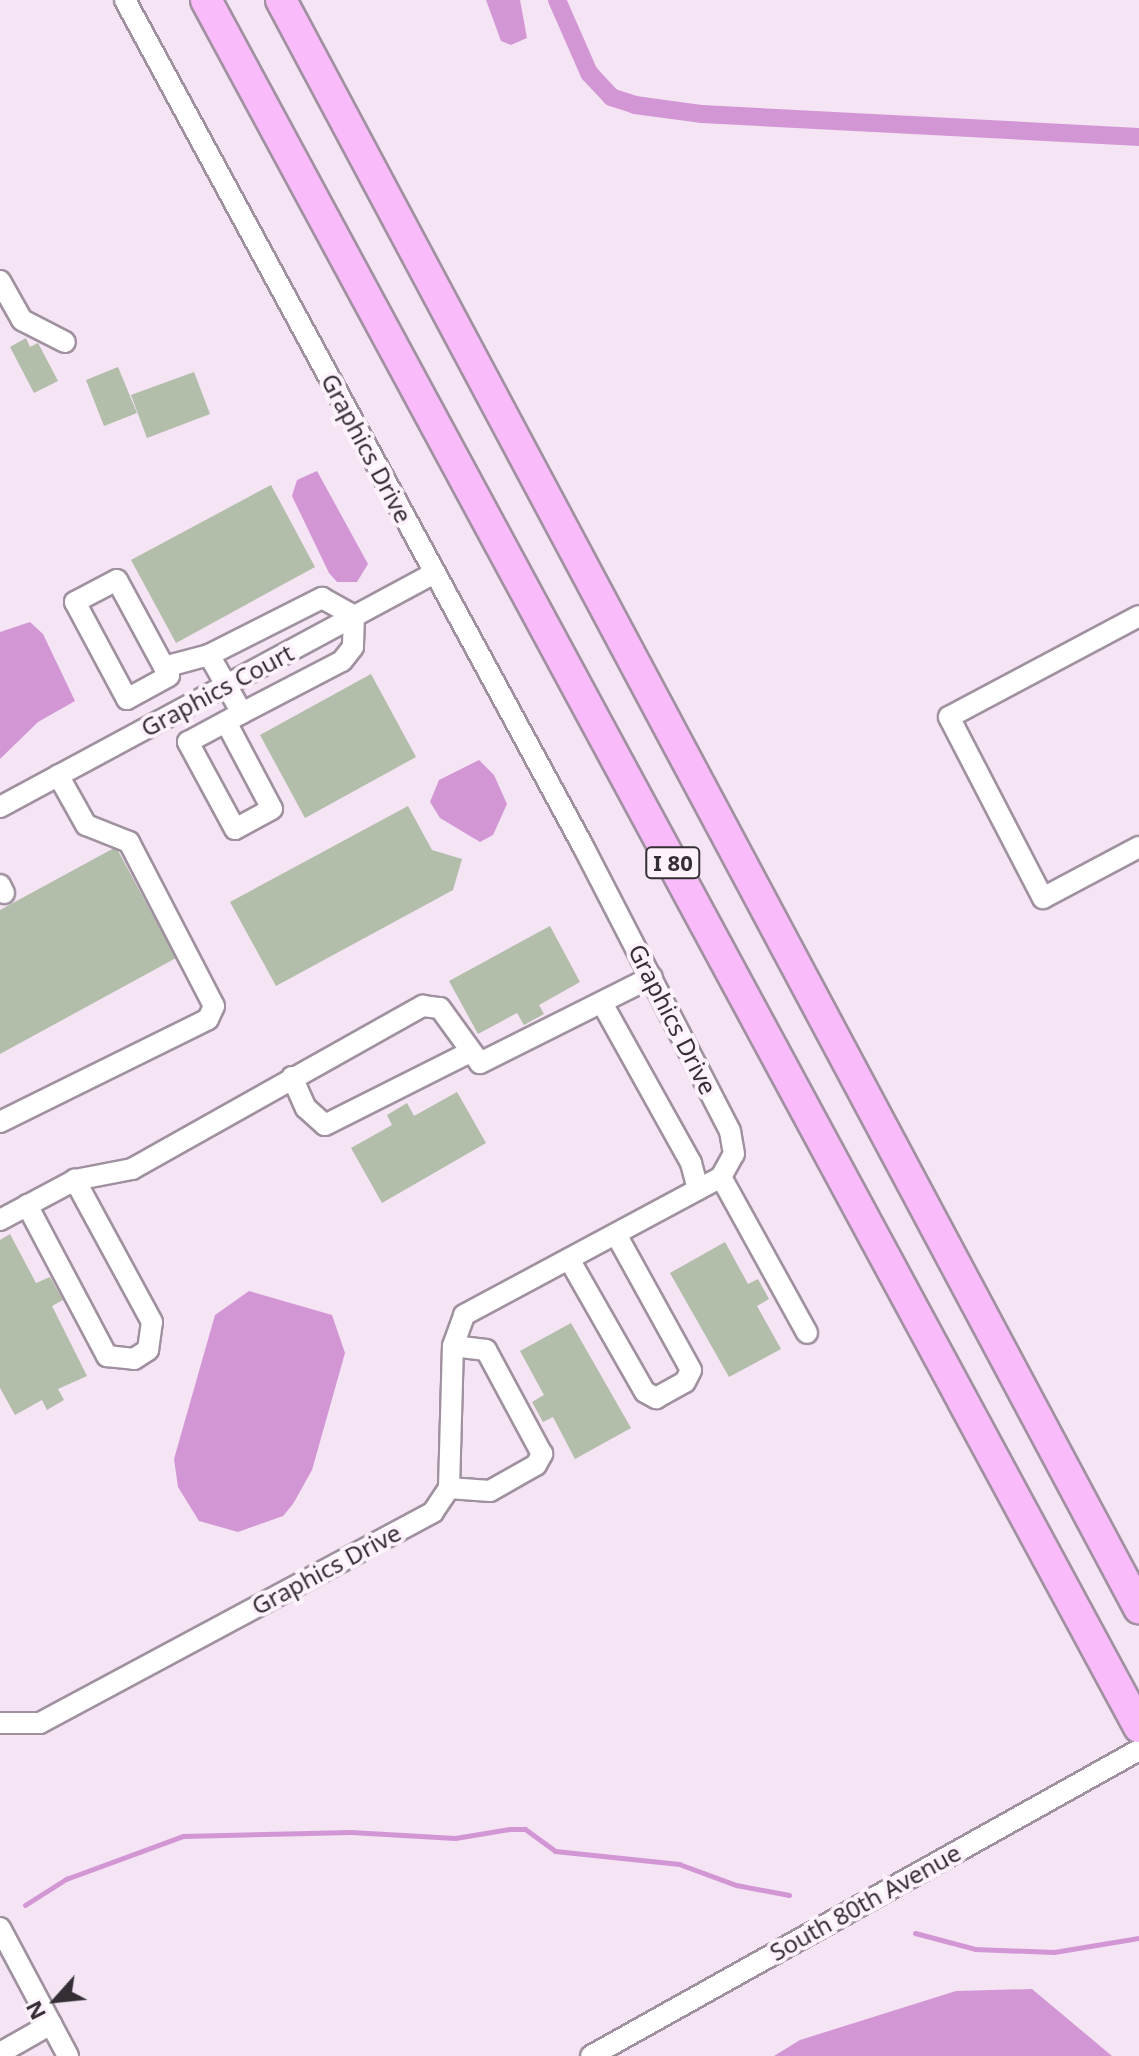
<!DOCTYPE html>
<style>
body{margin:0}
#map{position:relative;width:1139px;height:2056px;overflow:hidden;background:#f4e4f4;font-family:"Noto Sans",sans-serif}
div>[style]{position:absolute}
.water>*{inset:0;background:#d396d4}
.stream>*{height:5px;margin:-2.5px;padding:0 2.5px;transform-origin:2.5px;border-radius:2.5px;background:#d396d4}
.canal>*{height:18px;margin:-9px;padding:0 9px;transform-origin:9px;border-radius:9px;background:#d396d4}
.building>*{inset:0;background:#b2bdaa}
.roads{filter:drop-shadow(2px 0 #a091a0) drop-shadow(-2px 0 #a091a0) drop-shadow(0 2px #a091a0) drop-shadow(0 -2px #a091a0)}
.minor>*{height:20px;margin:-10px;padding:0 10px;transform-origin:10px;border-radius:10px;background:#fff}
.highway>*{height:30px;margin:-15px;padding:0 15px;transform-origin:15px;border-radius:15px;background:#f9bbf9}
span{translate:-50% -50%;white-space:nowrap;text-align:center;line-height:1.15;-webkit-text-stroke:8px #fef3fd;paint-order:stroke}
.shield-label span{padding:2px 6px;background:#fef3fd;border:2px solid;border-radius:6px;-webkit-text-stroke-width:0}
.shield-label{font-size:22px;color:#352f35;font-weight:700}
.street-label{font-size:24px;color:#352f35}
.north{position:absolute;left:16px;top:1960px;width:80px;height:80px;-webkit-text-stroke:6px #fef3fd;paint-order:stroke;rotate:243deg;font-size:22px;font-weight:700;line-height:32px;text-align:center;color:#352f35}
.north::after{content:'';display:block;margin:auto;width:28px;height:36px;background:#352f35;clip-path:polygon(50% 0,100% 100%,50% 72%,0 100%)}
</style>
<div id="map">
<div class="water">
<i style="clip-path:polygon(486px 0,520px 0,527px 38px,511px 45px,501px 41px)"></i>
<i style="clip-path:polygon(317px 471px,368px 564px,357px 582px,337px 582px,329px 573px,292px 496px,297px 480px)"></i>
<i style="clip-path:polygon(30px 622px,43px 634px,75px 701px,38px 722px,0 759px,0 632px)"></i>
<i style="clip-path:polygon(479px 760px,494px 775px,507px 804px,493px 835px,480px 842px,440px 818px,430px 802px,439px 780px)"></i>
<i style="clip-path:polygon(249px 1291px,332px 1315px,345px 1353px,312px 1470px,293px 1504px,283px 1516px,238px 1532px,199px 1521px,178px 1487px,174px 1459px,215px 1315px)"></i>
<i style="clip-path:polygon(1032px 1989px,1112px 2056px,774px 2056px,800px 2040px,956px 1991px)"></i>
</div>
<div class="stream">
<i style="left:25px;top:1905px;width:49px;rotate:-32.4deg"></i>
<i style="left:66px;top:1879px;width:125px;rotate:-20.2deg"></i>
<i style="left:183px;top:1836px;width:168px;rotate:-1.4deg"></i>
<i style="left:351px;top:1832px;width:104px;rotate:3.3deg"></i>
<i style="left:455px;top:1838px;width:56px;rotate:-9.3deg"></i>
<i style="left:510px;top:1829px;width:15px"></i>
<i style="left:525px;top:1829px;width:37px;rotate:36deg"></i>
<i style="left:555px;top:1851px;width:125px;rotate:6deg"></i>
<i style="left:679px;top:1864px;width:61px;rotate:20.2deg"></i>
<i style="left:736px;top:1885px;width:54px;rotate:10.7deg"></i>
<i style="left:915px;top:1933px;width:62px;rotate:14.9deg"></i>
<i style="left:975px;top:1949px;width:79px;rotate:2.2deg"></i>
<i style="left:1054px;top:1952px;width:86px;rotate:-9.4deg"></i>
</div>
<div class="canal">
<i style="left:557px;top:0;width:80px;rotate:66.3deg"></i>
<i style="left:589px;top:73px;width:33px;rotate:47deg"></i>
<i style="left:611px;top:97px;width:25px;rotate:18deg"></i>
<i style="left:635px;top:105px;width:68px;rotate:7.7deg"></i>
<i style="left:702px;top:114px;width:438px;rotate:3deg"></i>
</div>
<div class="building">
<i style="clip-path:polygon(26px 338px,30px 347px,38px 343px,58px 381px,34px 393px,10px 347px)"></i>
<i style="clip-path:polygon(118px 367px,137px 413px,104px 426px,86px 380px)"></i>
<i style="clip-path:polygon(194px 372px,210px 414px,147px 438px,131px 395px)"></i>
<i style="clip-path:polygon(271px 485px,315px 567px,176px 643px,131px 560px)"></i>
<i style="clip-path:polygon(371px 674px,416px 757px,305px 818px,260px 735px)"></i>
<i style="clip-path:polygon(408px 806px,432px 850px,462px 859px,453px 890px,276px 986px,230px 902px)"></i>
<i style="clip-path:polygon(116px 847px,176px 958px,0 1054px,0 910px)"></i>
<i style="clip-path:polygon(550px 926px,580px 982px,539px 1005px,544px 1014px,524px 1025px,517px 1013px,478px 1034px,449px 981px)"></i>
<i style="clip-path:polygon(457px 1092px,486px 1143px,382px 1203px,351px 1148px,392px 1125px,387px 1115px,407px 1103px,414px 1116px)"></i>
<i style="clip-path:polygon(10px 1234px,36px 1283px,50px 1277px,63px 1300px,52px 1306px,87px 1376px,58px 1389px,64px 1400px,47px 1410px,42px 1400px,15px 1415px,0 1388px,0 1240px)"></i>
<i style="clip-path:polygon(725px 1242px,748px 1284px,758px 1279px,769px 1299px,757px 1306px,781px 1349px,729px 1377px,670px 1273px)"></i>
<i style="clip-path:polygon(571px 1323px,631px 1428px,575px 1459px,553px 1417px,543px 1422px,532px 1402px,544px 1395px,520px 1351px)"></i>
</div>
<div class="roads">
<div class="minor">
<i style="left:0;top:281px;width:45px;rotate:60.6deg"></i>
<i style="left:22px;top:320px;width:48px;rotate:27.1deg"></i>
<i style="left:1139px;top:616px;width:215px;rotate:152deg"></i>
<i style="left:949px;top:717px;width:204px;rotate:62.6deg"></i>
<i style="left:1043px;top:898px;width:109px;rotate:-28deg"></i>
<i style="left:164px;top:667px;width:10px;rotate:61deg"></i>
<i style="left:169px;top:676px;width:48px;rotate:151.3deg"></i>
<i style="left:127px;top:699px;width:110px;rotate:-118.2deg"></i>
<i style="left:75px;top:602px;width:47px;rotate:-27.6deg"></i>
<i style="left:117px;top:580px;width:99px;rotate:61.6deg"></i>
<i style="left:164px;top:667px;width:47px;rotate:-14.9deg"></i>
<i style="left:209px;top:655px;width:127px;rotate:-26.8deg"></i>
<i style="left:322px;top:598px;width:37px;rotate:29deg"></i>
<i style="left:354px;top:616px;width:31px;rotate:92deg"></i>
<i style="left:353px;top:647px;width:18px;rotate:128deg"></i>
<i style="left:342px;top:661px;width:113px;rotate:152.5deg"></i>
<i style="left:242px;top:713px;width:67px;rotate:-119.6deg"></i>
<i style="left:226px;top:722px;width:98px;rotate:62.1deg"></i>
<i style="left:272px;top:809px;width:42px;rotate:151.6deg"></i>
<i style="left:235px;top:829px;width:99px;rotate:-118.4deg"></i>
<i style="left:188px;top:742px;width:61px;rotate:-28.2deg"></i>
<i style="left:0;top:807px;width:493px;rotate:-28.3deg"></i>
<i style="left:0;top:885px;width:9px;rotate:63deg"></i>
<i style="left:602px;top:1003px;width:183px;rotate:60.9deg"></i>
<i style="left:691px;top:1163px;width:27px;rotate:75deg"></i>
<i style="left:292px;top:1077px;width:34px;rotate:66deg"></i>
<i style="left:306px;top:1108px;width:25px;rotate:42deg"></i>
<i style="left:325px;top:1125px;width:160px;rotate:-26.7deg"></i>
<i style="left:0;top:1122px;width:232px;rotate:-26.3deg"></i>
<i style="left:208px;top:1019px;width:14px;rotate:-65deg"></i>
<i style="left:214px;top:1006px;width:185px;rotate:-117.4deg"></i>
<i style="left:129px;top:842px;width:46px;rotate:-158.4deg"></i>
<i style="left:86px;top:825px;width:57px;rotate:-119.2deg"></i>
<i style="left:721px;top:1177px;width:178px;rotate:61.1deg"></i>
<i style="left:27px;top:1205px;width:171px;rotate:62.1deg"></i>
<i style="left:107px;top:1356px;width:27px;rotate:6deg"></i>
<i style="left:134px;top:1359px;width:17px;rotate:-33deg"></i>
<i style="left:148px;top:1350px;width:28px;rotate:-82deg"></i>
<i style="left:152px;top:1322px;width:162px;rotate:-118.5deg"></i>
<i style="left:0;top:1220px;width:85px;rotate:-28.1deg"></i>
<i style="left:75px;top:1180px;width:58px;rotate:-10.9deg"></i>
<i style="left:132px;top:1169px;width:334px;rotate:-29.3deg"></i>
<i style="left:423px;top:1006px;width:17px;rotate:7deg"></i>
<i style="left:440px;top:1008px;width:68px;rotate:54deg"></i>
<i style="left:480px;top:1063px;width:192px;rotate:-26.6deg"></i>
<i style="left:569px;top:1259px;width:153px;rotate:60.3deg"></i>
<i style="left:645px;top:1392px;width:13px;rotate:29deg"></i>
<i style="left:656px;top:1398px;width:33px;rotate:-29deg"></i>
<i style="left:685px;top:1382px;width:13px;rotate:-63deg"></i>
<i style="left:691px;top:1370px;width:155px;rotate:-118.9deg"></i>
<i style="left:449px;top:1488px;width:41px;rotate:4.2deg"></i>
<i style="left:490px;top:1491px;width:53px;rotate:-29.5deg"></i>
<i style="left:536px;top:1465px;width:13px;rotate:-61deg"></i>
<i style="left:542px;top:1454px;width:118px;rotate:-118.3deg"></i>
<i style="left:486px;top:1350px;width:33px;rotate:-173deg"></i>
<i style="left:0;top:1723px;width:40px"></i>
<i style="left:40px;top:1723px;width:446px;rotate:-28.2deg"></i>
<i style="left:433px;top:1512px;width:29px;rotate:-56deg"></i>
<i style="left:449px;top:1488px;width:142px;rotate:-88.4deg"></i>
<i style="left:453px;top:1346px;width:33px;rotate:-70deg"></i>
<i style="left:464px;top:1315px;width:292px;rotate:-28.2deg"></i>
<i style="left:721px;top:1177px;width:26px;rotate:-61deg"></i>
<i style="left:734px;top:1154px;width:23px;rotate:-100deg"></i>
<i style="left:730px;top:1131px;width:318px;rotate:-117.3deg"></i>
<i style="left:584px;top:848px;width:964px;rotate:-118.43deg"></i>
<i style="left:0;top:1928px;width:145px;rotate:62deg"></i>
<i style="left:0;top:2053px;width:59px;rotate:-29.6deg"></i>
<i style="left:591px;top:2056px;width:628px;rotate:-29.18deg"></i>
</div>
<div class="highway">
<i style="left:206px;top:0;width:1963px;rotate:61.62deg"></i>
<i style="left:281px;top:0;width:1823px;rotate:61.92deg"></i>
</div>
</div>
<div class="shield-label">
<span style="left:673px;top:863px">I 80</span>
</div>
<div class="street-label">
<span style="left:367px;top:448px;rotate:62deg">Graphics Drive</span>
<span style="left:217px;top:690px;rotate:-28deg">Graphics Court</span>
<span style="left:673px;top:1019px;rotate:63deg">Graphics Drive</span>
<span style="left:326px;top:1569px;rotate:-28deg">Graphics Drive</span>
<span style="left:865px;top:1902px;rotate:-29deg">South 80th Avenue</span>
</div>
<div class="north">N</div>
</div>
